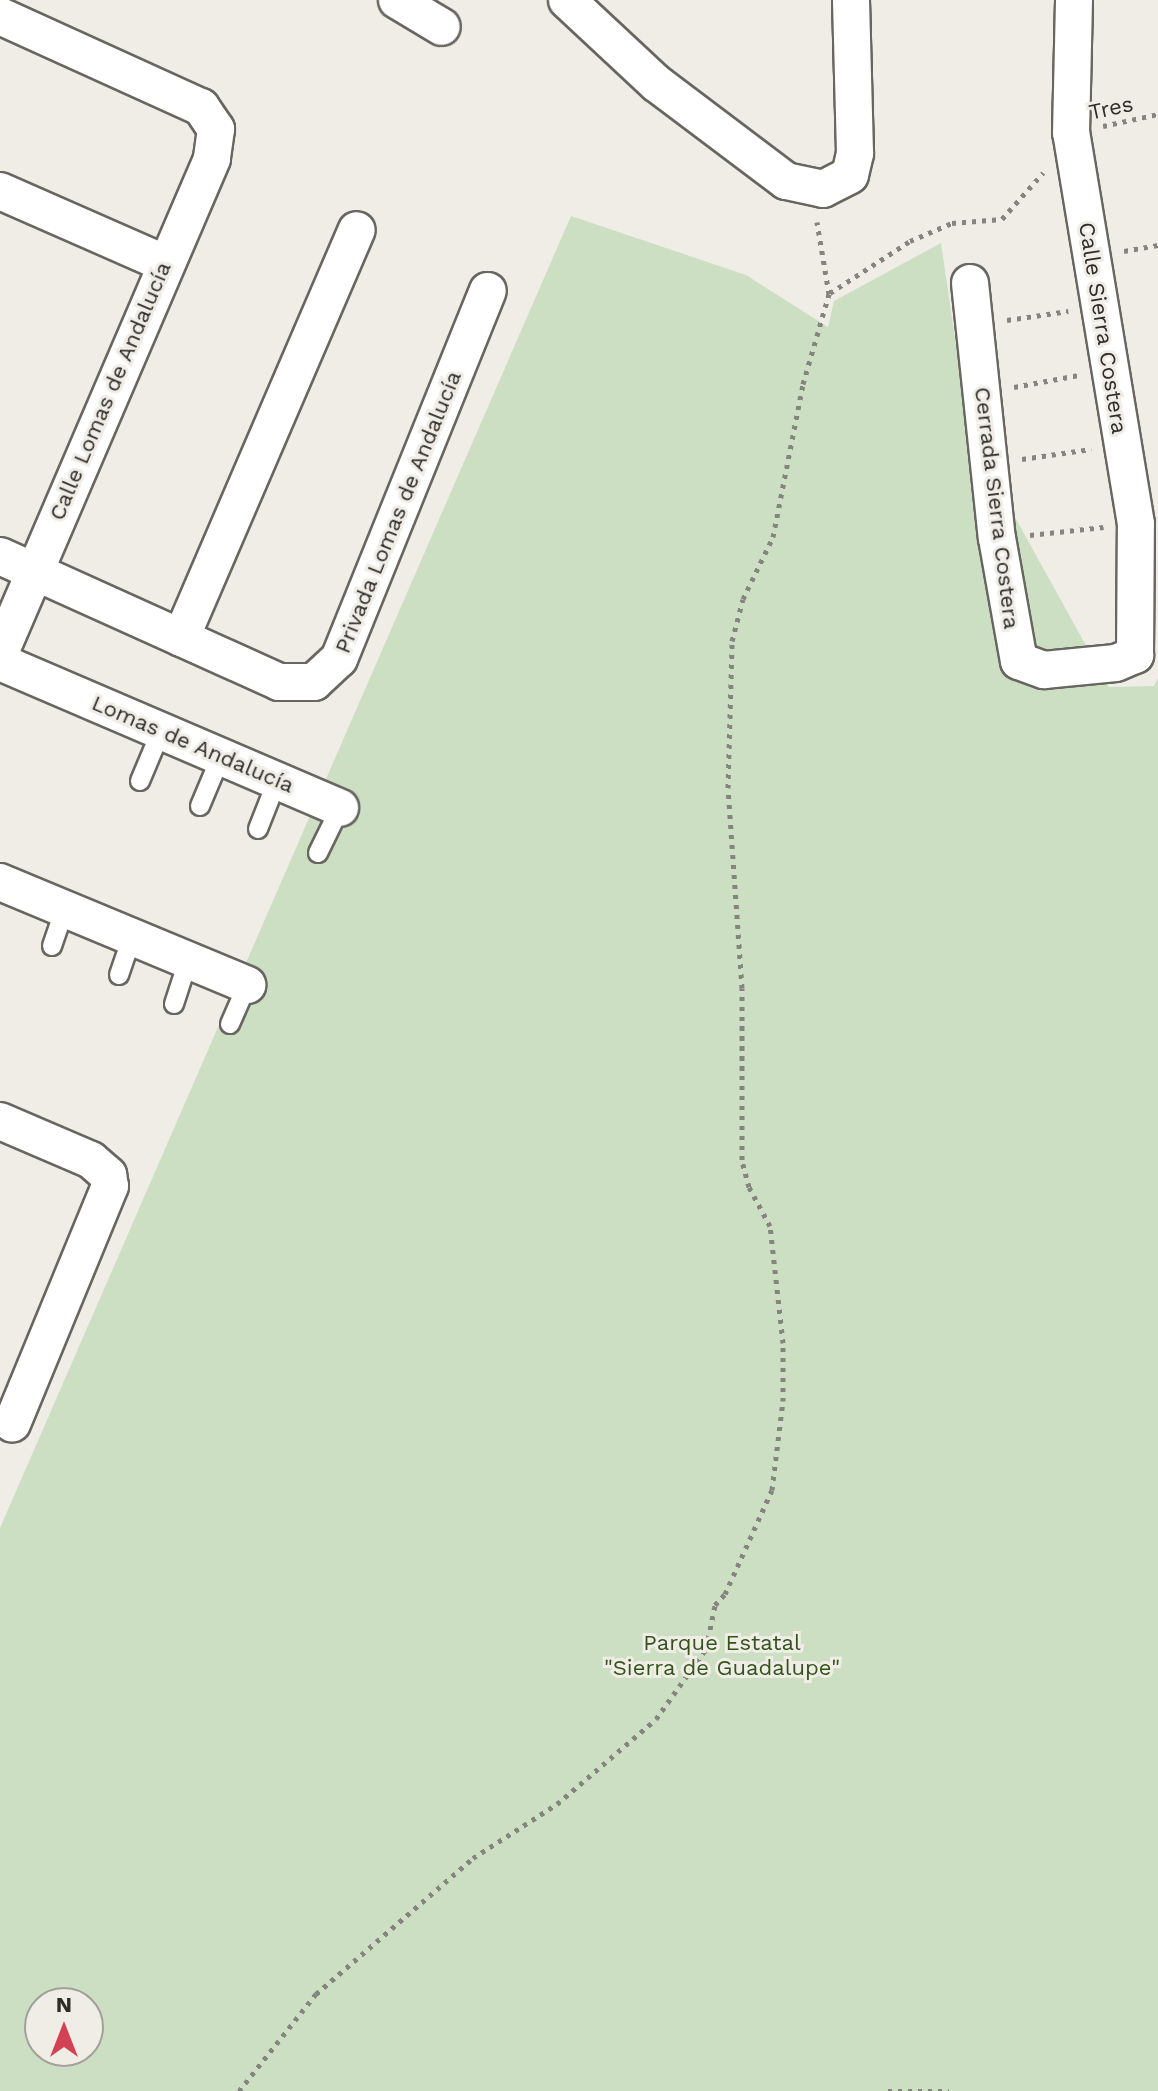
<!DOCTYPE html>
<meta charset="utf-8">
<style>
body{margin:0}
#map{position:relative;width:1158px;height:2091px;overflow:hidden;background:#f0ede6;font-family:"Work Sans",sans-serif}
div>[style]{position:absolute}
.green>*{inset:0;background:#cddfc3}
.path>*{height:5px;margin-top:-2.5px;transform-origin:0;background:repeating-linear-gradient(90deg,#86847f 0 4px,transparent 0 10px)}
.roads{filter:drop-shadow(2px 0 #686660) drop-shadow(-2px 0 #686660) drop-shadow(0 2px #686660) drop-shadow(0 -2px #686660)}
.service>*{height:18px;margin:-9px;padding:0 9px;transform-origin:9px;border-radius:9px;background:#fff}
.minor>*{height:36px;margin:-18px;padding:0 18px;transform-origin:18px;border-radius:18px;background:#fff}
span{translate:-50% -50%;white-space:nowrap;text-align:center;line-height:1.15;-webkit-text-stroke:6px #f0ede6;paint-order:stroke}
.street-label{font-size:22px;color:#2d2c29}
.park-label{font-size:22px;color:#32541b}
.north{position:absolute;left:24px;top:1987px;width:80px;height:80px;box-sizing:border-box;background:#f0ede6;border:2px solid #a2a09a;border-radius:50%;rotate:0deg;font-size:22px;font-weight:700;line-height:32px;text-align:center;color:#2d2c29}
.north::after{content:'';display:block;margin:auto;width:28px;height:36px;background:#d24254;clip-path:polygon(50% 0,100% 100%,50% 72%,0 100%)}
</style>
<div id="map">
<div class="green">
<i style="clip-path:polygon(evenodd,571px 216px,746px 275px,828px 327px,834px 301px,941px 243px,969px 434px,1109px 687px,1154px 686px,1158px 678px,1158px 2091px,0 2091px,0 1528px,571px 216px,40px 2003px,88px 2003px,88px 2051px,40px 2051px,40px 2003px)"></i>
</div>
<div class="path">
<i style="left:1103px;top:126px;width:56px;rotate:-12.3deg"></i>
<i style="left:1124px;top:251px;width:35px;rotate:-10deg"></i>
<i style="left:830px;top:293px;width:95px;rotate:-33deg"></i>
<i style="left:910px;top:241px;width:46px;rotate:-23.2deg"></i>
<i style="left:952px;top:223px;width:50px;rotate:-4.6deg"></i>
<i style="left:1002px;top:219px;width:62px;rotate:-48.3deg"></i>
<i style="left:1007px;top:320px;width:62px;rotate:-8.4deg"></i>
<i style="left:1014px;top:387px;width:66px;rotate:-10.5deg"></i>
<i style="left:1022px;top:459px;width:70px;rotate:-8.2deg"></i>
<i style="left:1030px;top:535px;width:74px;rotate:-6.2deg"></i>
<i style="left:239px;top:2091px;width:124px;rotate:-51.6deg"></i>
<i style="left:316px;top:1994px;width:208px;rotate:-40.9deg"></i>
<i style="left:473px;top:1858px;width:100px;rotate:-32.7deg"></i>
<i style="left:557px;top:1804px;width:130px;rotate:-40.6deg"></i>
<i style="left:656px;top:1719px;width:86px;rotate:-54.5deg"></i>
<i style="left:706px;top:1649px;width:45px;rotate:-78.4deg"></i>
<i style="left:715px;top:1605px;width:15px;rotate:-48deg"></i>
<i style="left:725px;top:1594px;width:114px;rotate:-65.7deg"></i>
<i style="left:772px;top:1490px;width:90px;rotate:-83deg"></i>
<i style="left:783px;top:1401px;width:58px;rotate:-90deg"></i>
<i style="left:783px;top:1343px;width:118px;rotate:-96.3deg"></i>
<i style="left:770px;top:1226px;width:44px;rotate:-118.3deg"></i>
<i style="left:749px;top:1187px;width:28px;rotate:-105deg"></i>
<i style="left:742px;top:1160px;width:172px;rotate:-90deg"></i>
<i style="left:742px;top:988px;width:200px;rotate:-94deg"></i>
<i style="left:728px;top:788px;width:147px;rotate:-88.4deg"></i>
<i style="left:732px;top:641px;width:43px;rotate:-75.3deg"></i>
<i style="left:743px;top:599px;width:69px;rotate:-64.2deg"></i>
<i style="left:773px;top:537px;width:156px;rotate:-78.9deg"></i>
<i style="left:803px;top:384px;width:94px;rotate:-73.9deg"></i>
<i style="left:829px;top:294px;width:73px;rotate:-99.5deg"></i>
<i style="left:888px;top:2091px;width:61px"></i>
</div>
<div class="roads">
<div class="service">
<i style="left:140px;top:781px;width:54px;rotate:-67.2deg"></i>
<i style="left:200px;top:806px;width:54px;rotate:-67.2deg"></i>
<i style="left:258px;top:829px;width:52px;rotate:-68.4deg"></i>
<i style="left:318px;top:853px;width:50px;rotate:-63.9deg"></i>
<i style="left:52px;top:946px;width:39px;rotate:-71deg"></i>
<i style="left:119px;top:975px;width:40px;rotate:-71.1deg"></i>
<i style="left:174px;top:1004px;width:45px;rotate:-72deg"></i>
<i style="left:230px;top:1024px;width:43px;rotate:-66.4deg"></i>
</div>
<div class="minor">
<i style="left:397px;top:0;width:52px;rotate:31deg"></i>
<i style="left:567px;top:0;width:122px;rotate:43deg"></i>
<i style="left:656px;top:83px;width:163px;rotate:37deg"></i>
<i style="left:786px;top:181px;width:38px;rotate:12deg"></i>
<i style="left:823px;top:189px;width:30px;rotate:-27deg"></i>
<i style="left:850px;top:175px;width:23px;rotate:-77deg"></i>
<i style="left:855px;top:153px;width:153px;rotate:-91.5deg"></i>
<i style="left:0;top:16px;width:221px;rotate:24.4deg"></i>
<i style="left:201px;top:107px;width:27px;rotate:56deg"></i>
<i style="left:216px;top:129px;width:30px;rotate:98deg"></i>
<i style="left:212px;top:159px;width:538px;rotate:113.23deg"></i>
<i style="left:0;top:191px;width:179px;rotate:23.7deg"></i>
<i style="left:970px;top:283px;width:256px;rotate:84deg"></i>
<i style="left:997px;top:538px;width:125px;rotate:79.9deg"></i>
<i style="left:1019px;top:661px;width:27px;rotate:20deg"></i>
<i style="left:1044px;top:670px;width:72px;rotate:-5.6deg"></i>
<i style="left:1116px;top:663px;width:21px;rotate:-23deg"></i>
<i style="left:1135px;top:655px;width:131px;rotate:-89.6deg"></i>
<i style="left:1136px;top:524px;width:396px;rotate:-99.4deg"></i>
<i style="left:1071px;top:133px;width:133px;rotate:-88.7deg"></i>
<i style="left:0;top:556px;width:306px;rotate:24.3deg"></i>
<i style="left:279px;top:682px;width:35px"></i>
<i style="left:314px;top:682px;width:34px;rotate:-43deg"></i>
<i style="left:339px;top:659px;width:397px;rotate:-68deg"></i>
<i style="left:181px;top:638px;width:444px;rotate:-66.7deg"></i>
<i style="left:0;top:662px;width:370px;rotate:23.2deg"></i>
<i style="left:0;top:882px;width:268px;rotate:22.6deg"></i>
<i style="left:0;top:1121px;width:99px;rotate:23.2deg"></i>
<i style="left:91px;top:1160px;width:23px;rotate:41deg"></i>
<i style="left:108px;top:1175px;width:11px;rotate:80deg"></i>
<i style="left:110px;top:1186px;width:257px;rotate:112.4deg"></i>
</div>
</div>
<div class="street-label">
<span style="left:1111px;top:108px;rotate:-12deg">Tres</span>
<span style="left:1103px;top:328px;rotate:81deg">Calle Sierra Costera</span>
<span style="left:110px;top:391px;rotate:-67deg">Calle Lomas de Andalucía</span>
<span style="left:997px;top:508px;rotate:83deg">Cerrada Sierra Costera</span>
<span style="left:398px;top:512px;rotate:-68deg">Privada Lomas de Andalucía</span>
<span style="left:193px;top:744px;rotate:23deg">Lomas de Andalucía</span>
</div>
<div class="park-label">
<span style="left:722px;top:1655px">Parque Estatal<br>"Sierra de Guadalupe"</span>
</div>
<div class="north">N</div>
</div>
